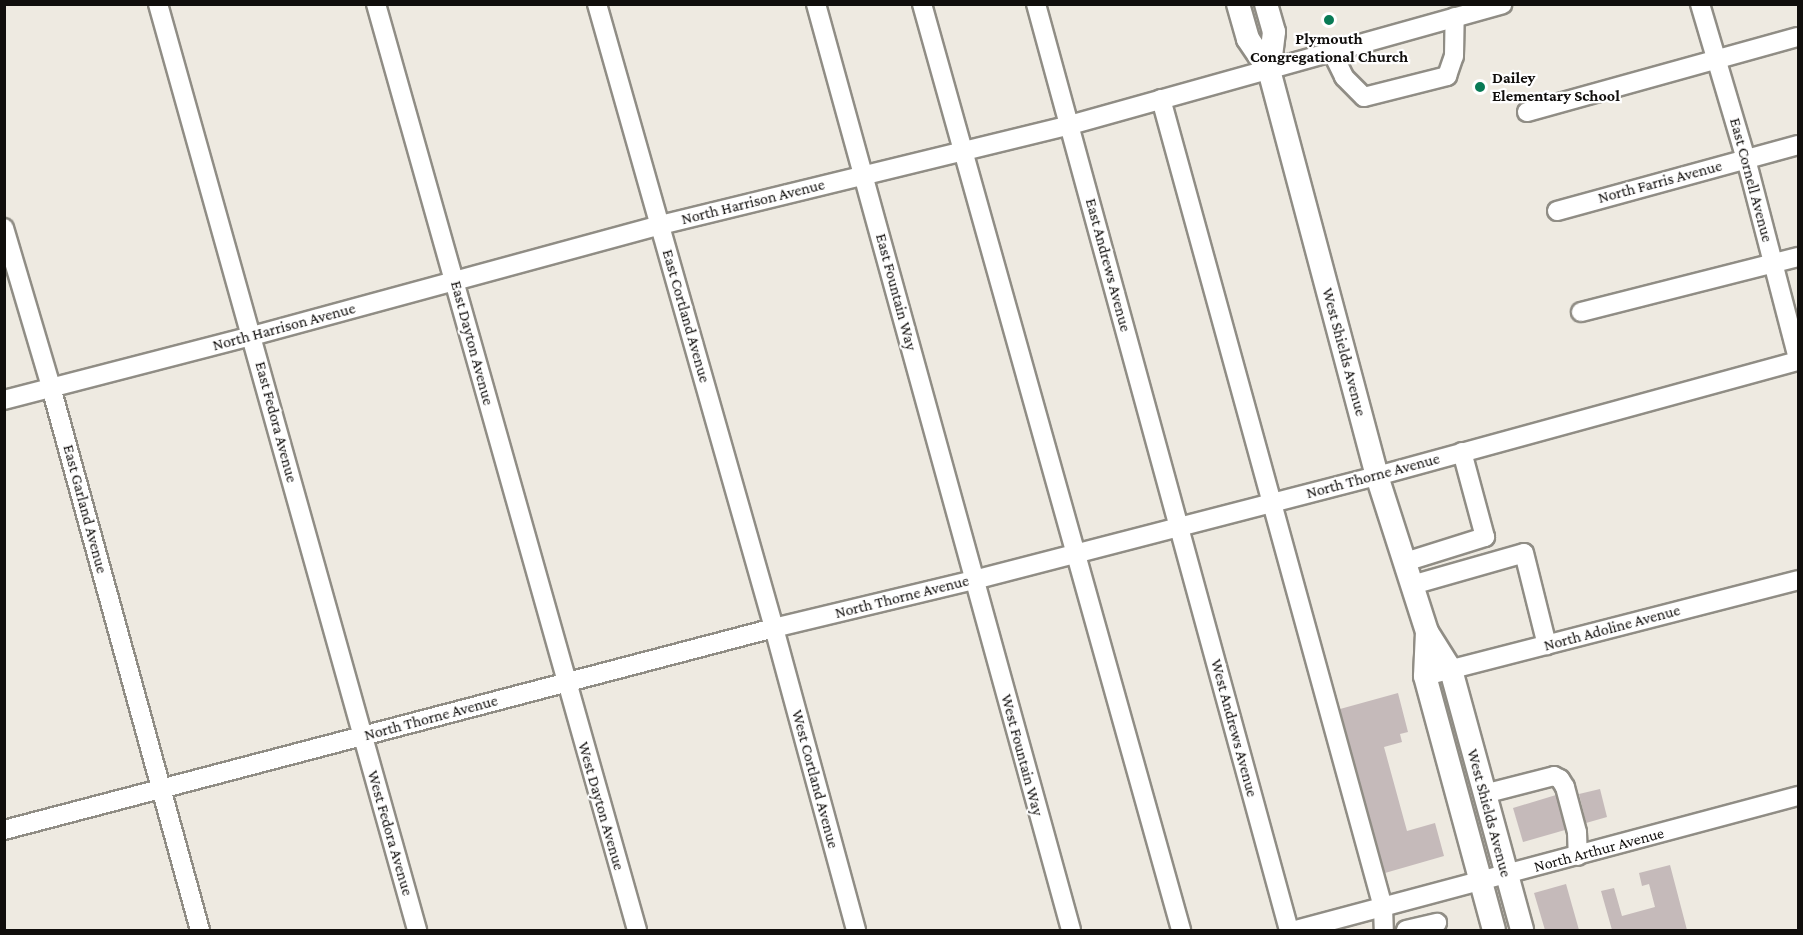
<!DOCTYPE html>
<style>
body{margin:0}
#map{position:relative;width:1803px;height:935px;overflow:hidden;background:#eeeae1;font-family:"Crimson Pro",serif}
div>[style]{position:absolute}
.building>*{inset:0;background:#c5baba}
.roads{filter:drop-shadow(2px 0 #908d85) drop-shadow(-2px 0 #908d85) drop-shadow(0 2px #908d85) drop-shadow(0 -2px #908d85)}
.minor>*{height:18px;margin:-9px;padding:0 9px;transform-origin:9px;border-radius:9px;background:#fff}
.major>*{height:22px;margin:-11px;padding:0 11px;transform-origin:11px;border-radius:11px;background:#fff}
.dots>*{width:16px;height:16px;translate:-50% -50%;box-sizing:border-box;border:3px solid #fff;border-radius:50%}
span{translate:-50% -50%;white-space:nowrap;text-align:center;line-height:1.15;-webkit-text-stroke:4.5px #fff;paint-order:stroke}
.poi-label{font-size:16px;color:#100e0c;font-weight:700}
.left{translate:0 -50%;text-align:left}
.street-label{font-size:16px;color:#100e0c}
.frame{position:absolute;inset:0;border:6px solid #100e0c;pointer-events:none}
</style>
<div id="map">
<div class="building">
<i style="clip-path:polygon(1398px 693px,1408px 732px,1400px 734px,1402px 742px,1384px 747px,1407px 831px,1435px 823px,1444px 856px,1385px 873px,1340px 709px)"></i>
<i style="clip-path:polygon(1600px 789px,1607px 817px,1586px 823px,1579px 794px)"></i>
<i style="clip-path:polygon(1556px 795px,1565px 830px,1523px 842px,1513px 808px)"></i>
<i style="clip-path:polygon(1670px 865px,1687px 930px,1612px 930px,1601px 891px,1614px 888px,1622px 916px,1655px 907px,1649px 884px,1642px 886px,1639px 873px)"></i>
<i style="clip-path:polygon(1566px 884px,1579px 930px,1545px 930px,1534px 893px)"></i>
</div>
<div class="roads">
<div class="minor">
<i style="left:158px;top:4px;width:962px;rotate:74.37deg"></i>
<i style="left:376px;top:4px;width:962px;rotate:74.26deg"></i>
<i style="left:597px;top:4px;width:649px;rotate:74.16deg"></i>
<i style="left:774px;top:628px;width:313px;rotate:74.8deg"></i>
<i style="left:816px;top:4px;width:960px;rotate:74.6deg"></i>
<i style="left:922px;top:4px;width:962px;rotate:74.37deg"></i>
<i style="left:1036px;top:4px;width:960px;rotate:74.72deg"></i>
<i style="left:1700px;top:4px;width:162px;rotate:73.5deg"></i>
<i style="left:1746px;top:159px;width:206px;rotate:75.4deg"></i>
<i style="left:1332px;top:52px;width:28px;rotate:64deg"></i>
<i style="left:1344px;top:77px;width:28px;rotate:45deg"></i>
<i style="left:1364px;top:97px;width:86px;rotate:-14.2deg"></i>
<i style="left:1447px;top:76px;width:21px;rotate:-71deg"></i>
<i style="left:1454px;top:56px;width:39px;rotate:-89deg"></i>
<i style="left:1161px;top:99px;width:838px;rotate:74.64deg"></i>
<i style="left:1383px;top:907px;width:23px;rotate:88deg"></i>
<i style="left:1527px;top:112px;width:281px;rotate:-15.5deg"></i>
<i style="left:1557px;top:211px;width:250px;rotate:-15.3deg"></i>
<i style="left:4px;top:228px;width:166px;rotate:73.5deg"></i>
<i style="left:51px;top:387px;width:563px;rotate:74.66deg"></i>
<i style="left:1581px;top:312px;width:224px;rotate:-14.2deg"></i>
<i style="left:4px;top:400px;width:256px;rotate:-14.5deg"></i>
<i style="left:252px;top:336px;width:423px;rotate:-15.2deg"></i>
<i style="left:660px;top:225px;width:422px;rotate:-13.7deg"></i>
<i style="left:1070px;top:125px;width:449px;rotate:-15.6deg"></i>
<i style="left:1405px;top:562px;width:84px;rotate:-17.4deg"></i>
<i style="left:1485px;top:537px;width:88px;rotate:-105.1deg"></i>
<i style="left:1412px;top:585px;width:116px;rotate:-15.9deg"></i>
<i style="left:1524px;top:553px;width:95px;rotate:76deg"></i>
<i style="left:1425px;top:676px;width:385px;rotate:-14.4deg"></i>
<i style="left:1484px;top:794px;width:72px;rotate:-14.4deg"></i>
<i style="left:1554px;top:776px;width:7px;rotate:27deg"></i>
<i style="left:1560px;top:779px;width:9px;rotate:58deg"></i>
<i style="left:1565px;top:787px;width:47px;rotate:75.1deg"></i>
<i style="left:1577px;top:832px;width:24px;rotate:88deg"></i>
<i style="left:4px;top:830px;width:796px;rotate:-14.7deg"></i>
<i style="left:774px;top:628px;width:206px;rotate:-13.5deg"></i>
<i style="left:974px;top:580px;width:416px;rotate:-14.5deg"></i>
<i style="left:1377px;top:476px;width:436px;rotate:-15.3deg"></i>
<i style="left:1296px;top:930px;width:520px;rotate:-14.95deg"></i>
<i style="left:1406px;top:930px;width:32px;rotate:-13deg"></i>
</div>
<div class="major">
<i style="left:1238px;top:4px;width:36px;rotate:74deg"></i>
<i style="left:1248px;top:39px;width:37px;rotate:56deg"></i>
<i style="left:1269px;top:70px;width:420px;rotate:75.1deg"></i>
<i style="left:1377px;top:476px;width:164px;rotate:72.2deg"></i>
<i style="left:1427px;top:632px;width:45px;rotate:57.7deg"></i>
<i style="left:1451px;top:670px;width:270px;rotate:74.7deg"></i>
<i style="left:1266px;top:4px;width:29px;rotate:74deg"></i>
<i style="left:1274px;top:32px;width:38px;rotate:97deg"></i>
<i style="left:1427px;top:632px;width:44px;rotate:92.6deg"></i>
<i style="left:1425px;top:676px;width:263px;rotate:74.8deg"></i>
</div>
</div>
<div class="dots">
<i style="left:1329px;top:20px;background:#087a55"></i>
<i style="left:1480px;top:87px;background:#087a55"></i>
</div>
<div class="poi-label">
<span style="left:1329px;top:48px">Plymouth<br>Congregational Church</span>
<span class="left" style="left:1492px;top:87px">Dailey<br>Elementary School</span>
</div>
<div class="street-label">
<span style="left:1751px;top:180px;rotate:75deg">East Cornell Avenue</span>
<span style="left:1660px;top:182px;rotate:-15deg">North Farris Avenue</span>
<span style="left:753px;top:202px;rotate:-14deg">North Harrison Avenue</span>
<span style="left:1108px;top:265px;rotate:75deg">East Andrews Avenue</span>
<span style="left:896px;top:292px;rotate:75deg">East Fountain Way</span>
<span style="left:686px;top:316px;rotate:74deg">East Cortland Avenue</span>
<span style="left:284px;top:327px;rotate:-15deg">North Harrison Avenue</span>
<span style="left:472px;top:343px;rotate:75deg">East Dayton Avenue</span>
<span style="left:1344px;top:352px;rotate:75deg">West Shields Avenue</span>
<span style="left:276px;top:422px;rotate:75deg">East Fedora Avenue</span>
<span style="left:1373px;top:476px;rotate:-15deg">North Thorne Avenue</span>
<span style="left:85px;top:509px;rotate:75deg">East Garland Avenue</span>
<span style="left:902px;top:597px;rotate:-14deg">North Thorne Avenue</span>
<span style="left:1612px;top:628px;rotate:-15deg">North Adoline Avenue</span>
<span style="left:431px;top:718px;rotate:-15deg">North Thorne Avenue</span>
<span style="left:1234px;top:728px;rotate:75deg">West Andrews Avenue</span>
<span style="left:1022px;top:755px;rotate:75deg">West Fountain Way</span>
<span style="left:815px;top:779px;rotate:75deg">West Cortland Avenue</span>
<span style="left:601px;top:806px;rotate:74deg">West Dayton Avenue</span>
<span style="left:1489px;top:813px;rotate:75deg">West Shields Avenue</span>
<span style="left:390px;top:833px;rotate:74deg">West Fedora Avenue</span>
<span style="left:1599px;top:850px;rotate:-15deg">North Arthur Avenue</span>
</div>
<div class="frame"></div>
</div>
